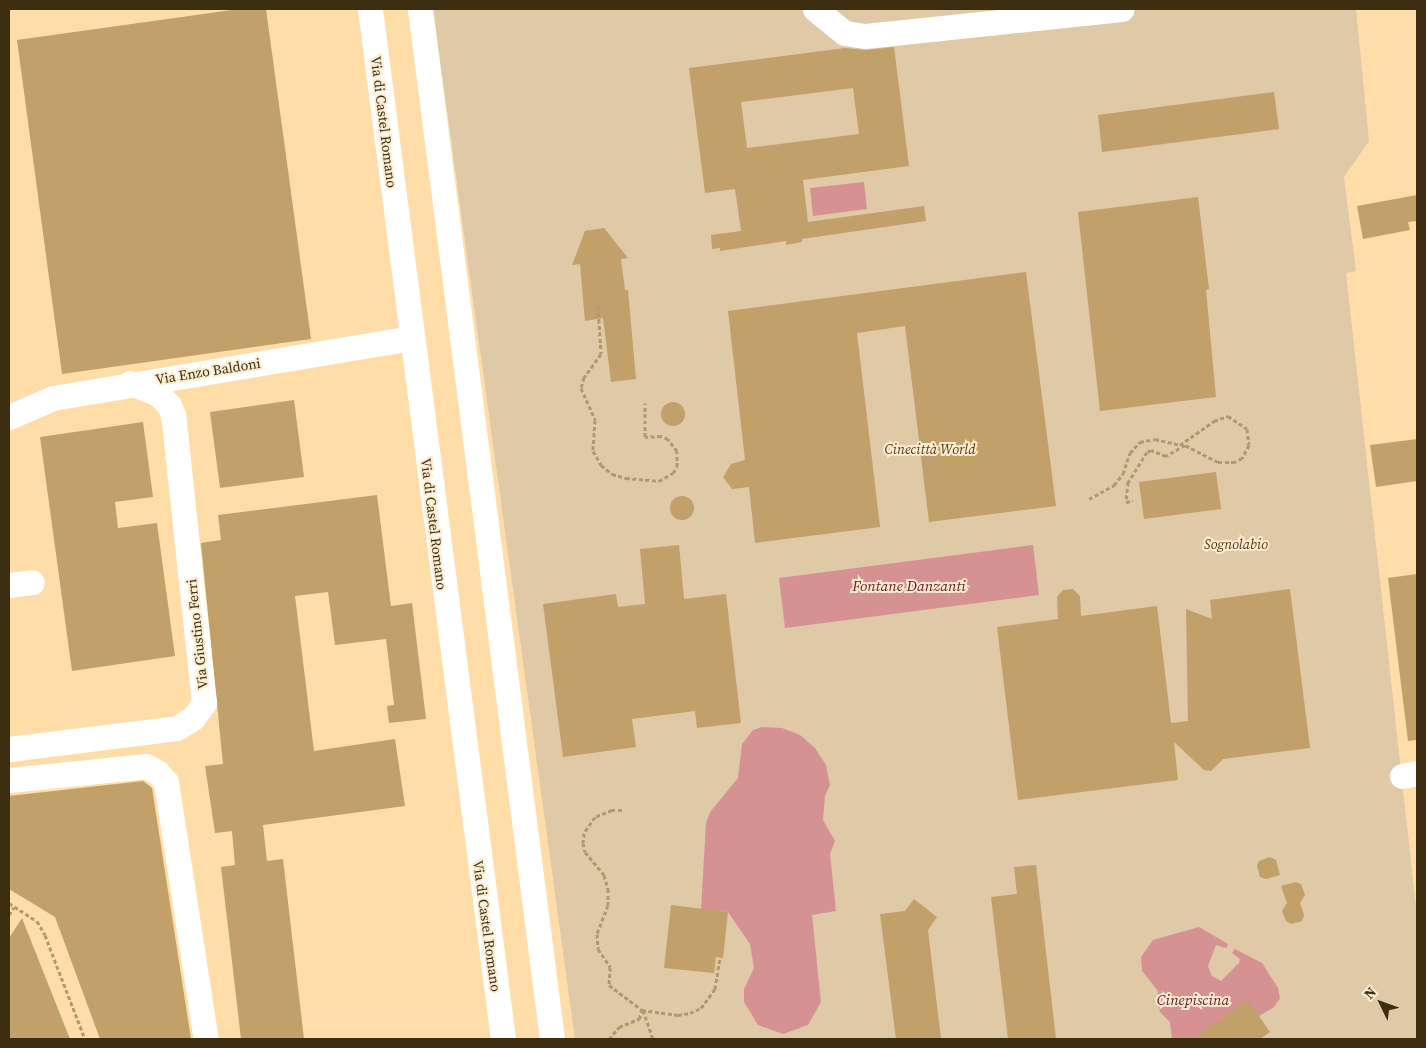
<!DOCTYPE html>
<meta charset="utf-8">
<style>
body{margin:0}
#map{position:relative;width:1426px;height:1048px;overflow:hidden;background:#fedda8;font-family:"Source Serif 4",serif}
div>[style]{position:absolute}
.green>*{inset:0;background:#dfc9a7}
.water>*{inset:0;background:#d69292}
.building>*{inset:0;background:#c1a069}
.round{border-radius:50%}
.path>*{height:3px;margin-top:-1.5px;transform-origin:0;background:repeating-linear-gradient(90deg,#b3986d 0 4px,transparent 0 6.5px)}
.minor>*{height:25px;margin:-12.5px;padding:0 12.5px;transform-origin:12.5px;border-radius:12.5px;background:#fff}
span{translate:-50% -50%;white-space:nowrap;text-align:center;line-height:1.15;-webkit-text-stroke:4px #feedd3;paint-order:stroke}
.street-label{font-size:14px;color:#3d2d11}
.park-label{font-size:14px;color:#543c0f;font-style:italic}
.water-label{font-size:15px;color:#671720;font-style:italic}
.frame{position:absolute;inset:0;border:10px solid #3d2d11;pointer-events:none}
.north{position:absolute;left:1356px;top:978px;width:50px;height:50px;-webkit-text-stroke:4px #feedd3;paint-order:stroke;rotate:312deg;font-size:14px;font-weight:700;line-height:20px;text-align:center;color:#3d2d11}
.north::after{content:'';display:block;margin:auto;width:18px;height:22px;background:#3d2d11;clip-path:polygon(50% 0,100% 100%,50% 72%,0 100%)}
</style>
<div id="map">
<div class="green">
<i style="clip-path:polygon(433px 9px,1356px 9px,1369px 141px,1344px 177px,1356px 271px,1346px 273px,1417px 916px,1417px 1039px,575px 1039px)"></i>
</div>
<div class="water">
<i style="clip-path:polygon(864px 182px,867px 209px,813px 216px,810px 188px)"></i>
<i style="clip-path:polygon(1033px 545px,1039px 595px,785px 628px,779px 578px)"></i>
<i style="clip-path:polygon(762px 727px,782px 728px,800px 735px,815px 748px,826px 765px,830px 785px,825px 796px,823px 820px,835px 841px,830px 854px,836px 911px,812px 915px,821px 1002px,808px 1025px,783px 1034px,758px 1025px,744px 1002px,744px 989px,754px 968px,750px 944px,728px 912px,701px 909px,706px 823px,710px 812px,738px 778px,742px 744px,753px 730px)"></i>
<i style="clip-path:polygon(1199px 927px,1228px 944px,1226px 948px,1216px 945px,1208px 966px,1212px 976px,1221px 981px,1239px 963px,1240px 959px,1232px 953px,1235px 949px,1262px 963px,1278px 988px,1280px 998px,1274px 1007px,1259px 1016px,1201px 1034px,1205px 1039px,1172px 1039px,1170px 1022px,1160px 1012px,1157px 1003px,1158px 991px,1142px 971px,1141px 957px,1153px 940px)"></i>
</div>
<div class="building">
<i style="clip-path:polygon(239px 9px,266px 9px,311px 339px,62px 374px,17px 40px)"></i>
<i style="clip-path:polygon(evenodd,894px 47px,909px 166px,803px 180px,808px 222px,924px 206px,926px 221px,802px 239px,802px 242px,786px 245px,786px 241px,720px 251px,720px 248px,712px 249px,711px 235px,741px 231px,735px 189px,705px 193px,689px 68px,845px 48px,866px 50px,894px 47px,853px 88px,859px 134px,747px 148px,741px 102px,853px 88px)"></i>
<i style="clip-path:polygon(1274px 92px,1279px 129px,1102px 152px,1098px 115px)"></i>
<i style="clip-path:polygon(1417px 195px,1417px 221px,1408px 222px,1410px 230px,1363px 239px,1357px 206px)"></i>
<i style="clip-path:polygon(1198px 197px,1209px 289px,1206px 290px,1216px 397px,1100px 411px,1078px 212px)"></i>
<i style="clip-path:polygon(604px 228px,628px 258px,621px 259px,625px 290px,628px 290px,636px 379px,611px 382px,603px 318px,585px 321px,580px 264px,572px 265px,585px 231px)"></i>
<i style="clip-path:polygon(1026px 272px,1056px 506px,929px 522px,905px 326px,857px 333px,880px 527px,755px 543px,749px 487px,732px 489px,723px 477px,731px 464px,745px 460px,728px 311px)"></i>
<i style="clip-path:polygon(294px 400px,304px 477px,220px 488px,210px 412px)"></i>
<i class="round" style="left:661px;top:402px;width:24px;height:24px"></i>
<i style="clip-path:polygon(143px 422px,153px 497px,115px 502px,118px 528px,157px 523px,175px 656px,72px 671px,40px 437px)"></i>
<i style="clip-path:polygon(1417px 439px,1417px 481px,1376px 487px,1370px 445px)"></i>
<i style="clip-path:polygon(1216px 472px,1221px 509px,1144px 519px,1139px 482px)"></i>
<i style="clip-path:polygon(377px 495px,391px 606px,412px 603px,426px 719px,389px 723px,387px 706px,394px 705px,386px 639px,335px 645px,328px 592px,295px 596px,314px 751px,395px 739px,405px 806px,263px 825px,267px 861px,283px 859px,304px 1039px,241px 1039px,221px 867px,235px 865px,232px 831px,215px 833px,205px 766px,223px 764px,201px 543px,221px 540px,218px 515px)"></i>
<i class="round" style="left:670px;top:496px;width:24px;height:24px"></i>
<i style="clip-path:polygon(679px 545px,684px 599px,726px 594px,741px 723px,697px 728px,695px 711px,632px 719px,636px 747px,563px 757px,543px 604px,616px 594px,618px 607px,645px 604px,640px 549px)"></i>
<i style="clip-path:polygon(1417px 574px,1417px 740px,1408px 741px,1388px 578px)"></i>
<i style="clip-path:polygon(1073px 589px,1080px 596px,1081px 616px,1157px 606px,1171px 723px,1188px 721px,1186px 609px,1212px 619px,1210px 600px,1290px 589px,1310px 748px,1223px 759px,1211px 771px,1204px 770px,1174px 742px,1178px 780px,1018px 800px,997px 627px,1058px 619px,1057px 597px,1063px 590px)"></i>
<i style="clip-path:polygon(143px 781px,152px 788px,191px 1039px,100px 1039px,55px 917px,9px 889px,9px 796px)"></i>
<i style="clip-path:polygon(1270px 857px,1276px 860px,1280px 875px,1266px 879px,1260px 877px,1257px 866px,1259px 861px)"></i>
<i style="clip-path:polygon(1036px 865px,1056px 1039px,1008px 1039px,991px 897px,1017px 894px,1014px 867px)"></i>
<i style="clip-path:polygon(1296px 882px,1301px 884px,1305px 895px,1300px 903px,1304px 915px,1302px 921px,1291px 924px,1286px 921px,1282px 911px,1287px 903px,1281px 886px)"></i>
<i style="clip-path:polygon(914px 899px,937px 917px,928px 930px,941px 1039px,896px 1039px,880px 914px,905px 911px)"></i>
<i style="clip-path:polygon(671px 905px,728px 912px,723px 958px,716px 957px,714px 973px,664px 968px)"></i>
<i style="clip-path:polygon(22px 918px,60px 1014px,70px 1039px,9px 1039px,9px 938px)"></i>
<i style="clip-path:polygon(1248px 1000px,1270px 1032px,1260px 1039px,1193px 1039px)"></i>
</div>
<div class="path">
<i style="left:598px;top:306px;width:48px;rotate:86.4deg"></i>
<i style="left:601px;top:354px;width:29px;rotate:126deg"></i>
<i style="left:584px;top:377px;width:11px;rotate:105deg"></i>
<i style="left:581px;top:388px;width:35px;rotate:66deg"></i>
<i style="left:595px;top:420px;width:31px;rotate:94deg"></i>
<i style="left:593px;top:451px;width:16px;rotate:60deg"></i>
<i style="left:601px;top:465px;width:14px;rotate:39deg"></i>
<i style="left:612px;top:474px;width:15px;rotate:16deg"></i>
<i style="left:626px;top:478px;width:33px;rotate:5deg"></i>
<i style="left:659px;top:481px;width:16px;rotate:-30deg"></i>
<i style="left:673px;top:473px;width:7px;rotate:-56deg"></i>
<i style="left:677px;top:467px;width:16px;rotate:-90deg"></i>
<i style="left:677px;top:451px;width:15px;rotate:-127deg"></i>
<i style="left:668px;top:439px;width:8px;rotate:-157deg"></i>
<i style="left:661px;top:436px;width:16px;rotate:176deg"></i>
<i style="left:645px;top:437px;width:34px;rotate:-90deg"></i>
<i style="left:1089px;top:499px;width:29px;rotate:-29deg"></i>
<i style="left:1114px;top:485px;width:14px;rotate:-51deg"></i>
<i style="left:1123px;top:474px;width:22px;rotate:-72deg"></i>
<i style="left:1130px;top:453px;width:15px;rotate:-48deg"></i>
<i style="left:1140px;top:442px;width:15px;rotate:-11deg"></i>
<i style="left:1155px;top:439px;width:26px;rotate:13deg"></i>
<i style="left:1180px;top:445px;width:42px;rotate:-35.2deg"></i>
<i style="left:1214px;top:421px;width:15px;rotate:-20deg"></i>
<i style="left:1228px;top:416px;width:23px;rotate:34deg"></i>
<i style="left:1247px;top:429px;width:16px;rotate:83deg"></i>
<i style="left:1249px;top:445px;width:15px;rotate:118deg"></i>
<i style="left:1242px;top:458px;width:8px;rotate:150deg"></i>
<i style="left:1235px;top:462px;width:17px;rotate:180deg"></i>
<i style="left:1218px;top:462px;width:37px;rotate:-153deg"></i>
<i style="left:1185px;top:445px;width:22px;rotate:150deg"></i>
<i style="left:1166px;top:456px;width:16px;rotate:-158deg"></i>
<i style="left:1151px;top:450px;width:4px;rotate:153deg"></i>
<i style="left:1147px;top:452px;width:36px;rotate:122deg"></i>
<i style="left:1128px;top:482px;width:20px;rotate:96deg"></i>
<i style="left:1126px;top:502px;width:7px;rotate:-8deg"></i>
<i style="left:622px;top:810px;width:10px;rotate:180deg"></i>
<i style="left:612px;top:810px;width:18px;rotate:158deg"></i>
<i style="left:595px;top:817px;width:19px;rotate:125deg"></i>
<i style="left:584px;top:833px;width:10px;rotate:96deg"></i>
<i style="left:583px;top:843px;width:9px;rotate:77deg"></i>
<i style="left:585px;top:852px;width:30px;rotate:50deg"></i>
<i style="left:604px;top:875px;width:15px;rotate:74deg"></i>
<i style="left:608px;top:889px;width:16px;rotate:90deg"></i>
<i style="left:608px;top:905px;width:31px;rotate:111deg"></i>
<i style="left:597px;top:934px;width:15px;rotate:86deg"></i>
<i style="left:598px;top:949px;width:22px;rotate:56deg"></i>
<i style="left:610px;top:967px;width:18px;rotate:93deg"></i>
<i style="left:609px;top:985px;width:41px;rotate:37.1deg"></i>
<i style="left:642px;top:1010px;width:36px;rotate:8deg"></i>
<i style="left:678px;top:1015px;width:12px;rotate:-9deg"></i>
<i style="left:690px;top:1013px;width:12px;rotate:-24deg"></i>
<i style="left:701px;top:1008px;width:24px;rotate:-54deg"></i>
<i style="left:715px;top:989px;width:31px;rotate:-81deg"></i>
<i style="left:9px;top:903px;width:33px;rotate:33deg"></i>
<i style="left:37px;top:921px;width:16px;rotate:60deg"></i>
<i style="left:45px;top:935px;width:111px;rotate:69deg"></i>
<i style="left:9px;top:915px;width:9px;rotate:-58deg"></i>
<i style="left:643px;top:1010px;width:31px;rotate:71deg"></i>
<i style="left:609px;top:1039px;width:16px;rotate:-50deg"></i>
<i style="left:619px;top:1027px;width:22px;rotate:-22deg"></i>
<i style="left:639px;top:1019px;width:9px;rotate:-72deg"></i>
</div>
<div class="minor">
<i style="left:370px;top:9px;width:1039px;rotate:82.64deg"></i>
<i style="left:420px;top:9px;width:1038px;rotate:82.7deg"></i>
<i style="left:815px;top:9px;width:38px;rotate:39deg"></i>
<i style="left:845px;top:33px;width:20px;rotate:9deg"></i>
<i style="left:865px;top:36px;width:258px;rotate:-6deg"></i>
<i style="left:9px;top:417px;width:48px;rotate:-23.4deg"></i>
<i style="left:53px;top:398px;width:363px;rotate:-9.5deg"></i>
<i style="left:9px;top:585px;width:23px;rotate:-7deg"></i>
<i style="left:9px;top:749px;width:169px;rotate:-7.1deg"></i>
<i style="left:177px;top:728px;width:19px;rotate:-32deg"></i>
<i style="left:193px;top:718px;width:19px;rotate:-54deg"></i>
<i style="left:204px;top:703px;width:290px;rotate:-96.1deg"></i>
<i style="left:173px;top:415px;width:11px;rotate:-112deg"></i>
<i style="left:169px;top:405px;width:17px;rotate:-135deg"></i>
<i style="left:157px;top:393px;width:29px;rotate:-160deg"></i>
<i style="left:1402px;top:776px;width:15px;rotate:-11deg"></i>
<i style="left:9px;top:780px;width:138px;rotate:-5.8deg"></i>
<i style="left:146px;top:766px;width:13px;rotate:29deg"></i>
<i style="left:157px;top:772px;width:13px;rotate:48deg"></i>
<i style="left:166px;top:782px;width:260px;rotate:81.2deg"></i>
</div>
<div class="street-label">
<span style="left:384px;top:122px;rotate:83deg">Via di Castel Romano</span>
<span style="left:208px;top:371px;rotate:-9deg">Via Enzo Baldoni</span>
<span style="left:434px;top:524px;rotate:83deg">Via di Castel Romano</span>
<span style="left:197px;top:634px;rotate:-96deg">Via Giustino Ferri</span>
<span style="left:487px;top:926px;rotate:82deg">Via di Castel Romano</span>
</div>
<div class="park-label">
<span style="left:930px;top:449px">Cinecittà World</span>
<span style="left:1236px;top:544px">Sognolabio</span>
</div>
<div class="water-label">
<span style="left:909px;top:586px">Fontane Danzanti</span>
<span style="left:1193px;top:1000px">Cinepiscina</span>
</div>
<div class="frame"></div>
<div class="north">N</div>
</div>
